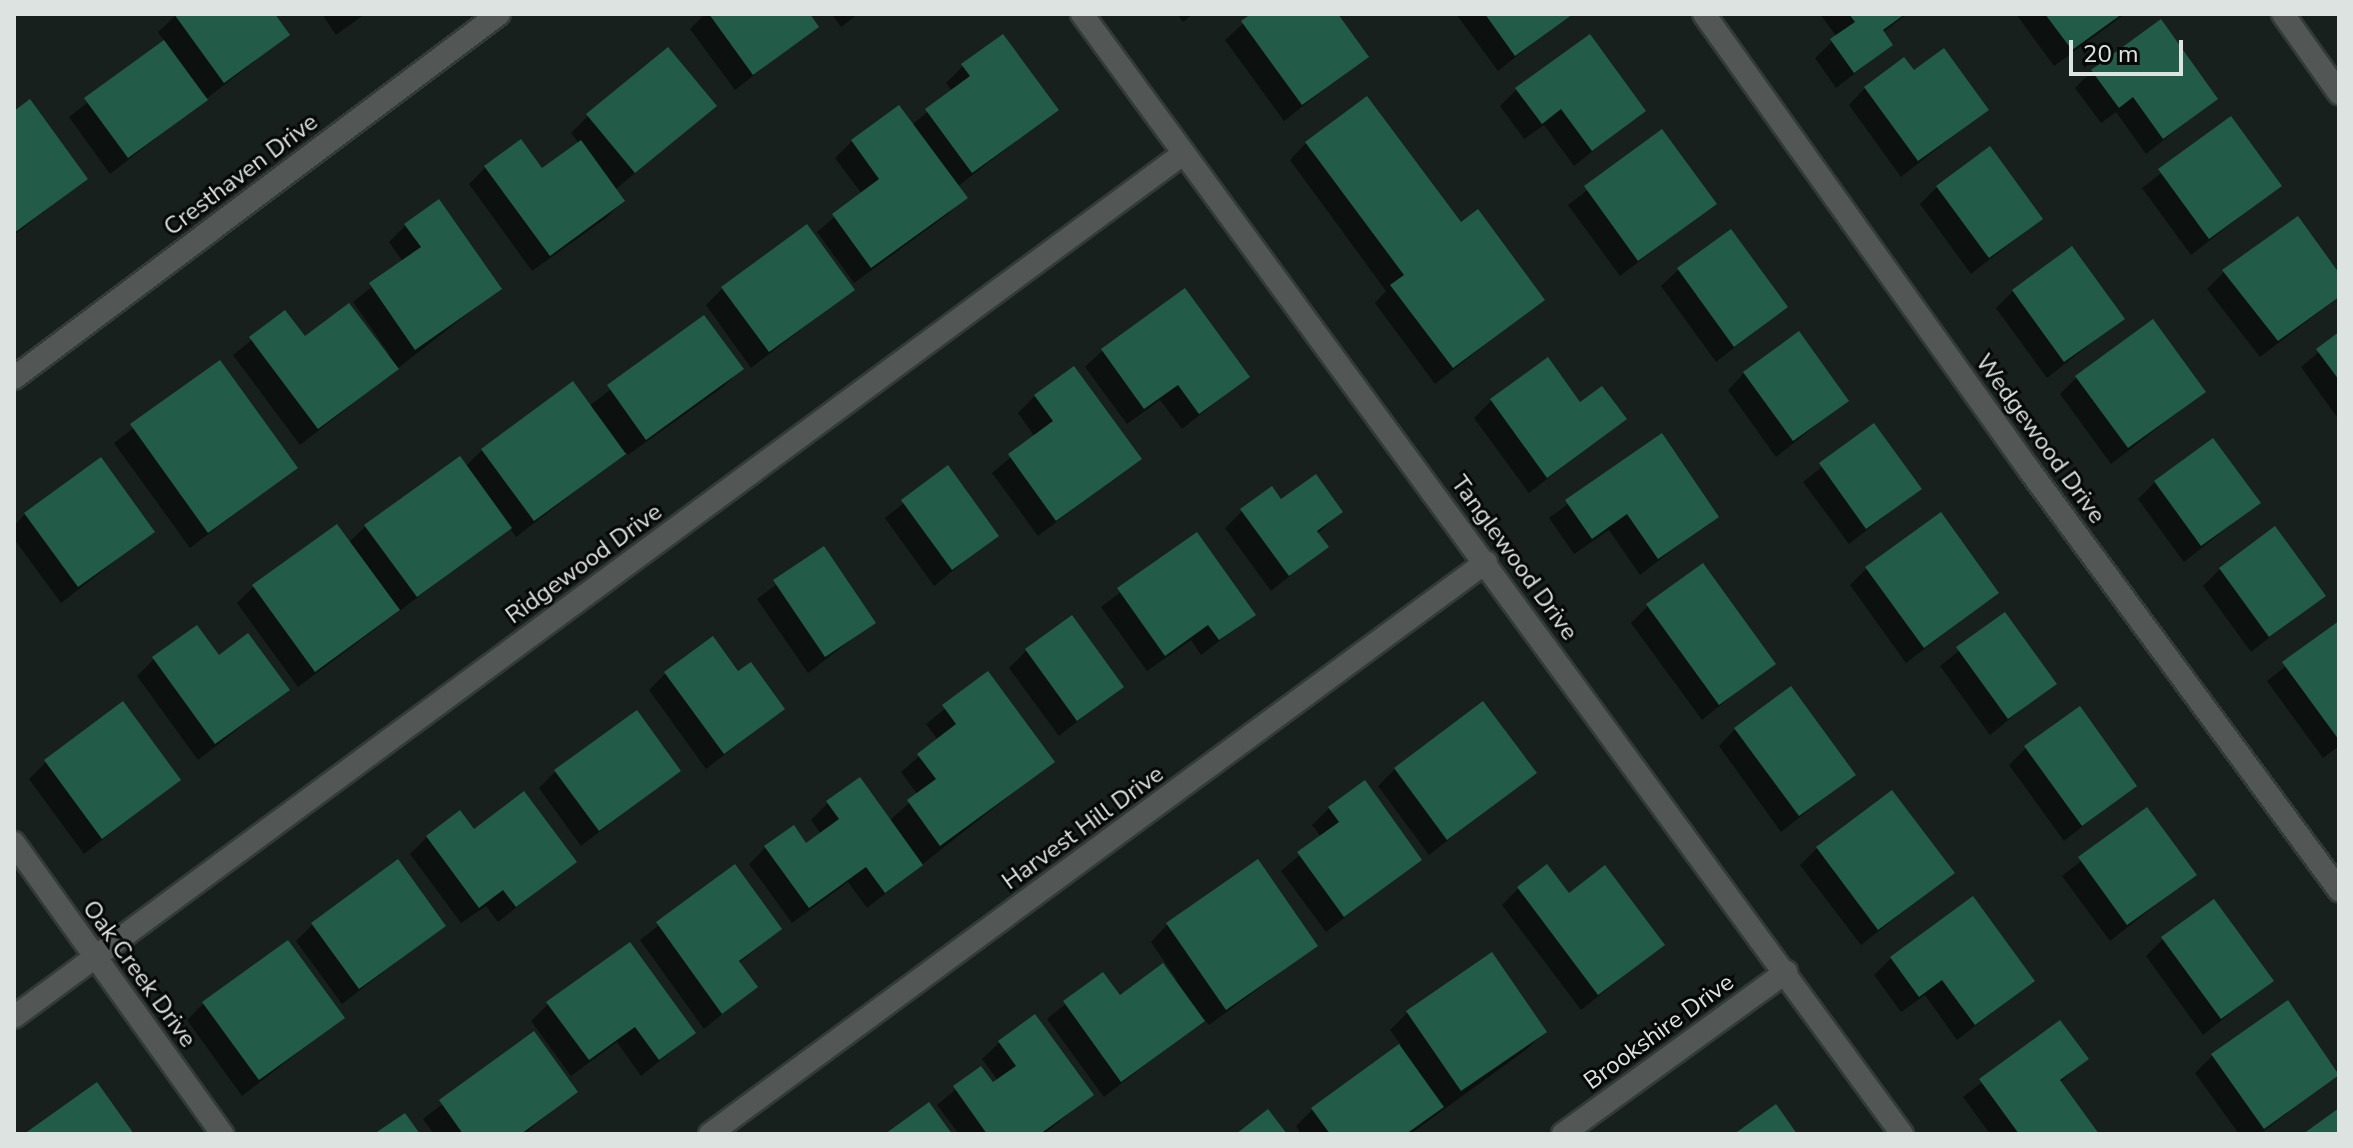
<!DOCTYPE html>
<style>
body{margin:0}
#map{position:relative;width:2353px;height:1148px;overflow:hidden;background:#17201d;font-family:"Nunito Sans",sans-serif}
div>[style]{position:absolute}
.shadow>*{inset:0;background:#0007}
.building>*{inset:0;background:#225c49}
.roads{filter:drop-shadow(2px 0 #333b38) drop-shadow(-2px 0 #333b38) drop-shadow(0 2px #333b38) drop-shadow(0 -2px #333b38)}
.minor>*{height:22px;margin:-11px;padding:0 11px;transform-origin:11px;border-radius:11px;background:#525755}
span{translate:-50% -50%;white-space:nowrap;text-align:center;line-height:1.15;-webkit-text-stroke:6px #060908;paint-order:stroke}
.street-label{font-size:24px;color:#dde3e0}
.frame{position:absolute;inset:0;border:16px solid #dde3e0;pointer-events:none}
.scale{position:absolute;left:2069px;top:40px;width:114px;height:36px;box-sizing:border-box;border:4px solid #dde3e0;border-top:0;padding-left:10px;font-size:24px;line-height:28px;white-space:nowrap;color:#dde3e0;-webkit-text-stroke:6px #060908;paint-order:stroke}
</style>
<div id="map">
<div class="shadow">
<i style="clip-path:polygon(177px 14px,272px 14px,288px 35px,110px 174px,69px 117px,165px 42px,158px 32px)"></i>
<i style="clip-path:polygon(322px 14px,365px 14px,336px 35px)"></i>
<i style="clip-path:polygon(705px 14px,807px 14px,816px 26px,735px 90px,690px 29px)"></i>
<i style="clip-path:polygon(832px 14px,858px 14px,841px 27px)"></i>
<i style="clip-path:polygon(1177px 14px,1193px 14px,1183px 22px)"></i>
<i style="clip-path:polygon(1254px 14px,1335px 14px,1366px 56px,1284px 121px,1225px 40px)"></i>
<i style="clip-path:polygon(1456px 14px,1568px 14px,1568px 15px,1498px 71px)"></i>
<i style="clip-path:polygon(1820px 14px,1907px 14px,1882px 33px,1891px 45px,1836px 88px,1815px 58px,1837px 37px)"></i>
<i style="clip-path:polygon(2016px 14px,2125px 14px,2054px 66px)"></i>
<i style="clip-path:polygon(963px 66px,1056px 110px,957px 187px,965px 197px,948px 214px,854px 283px,817px 232px,862px 194px,835px 158px,852px 141px,912px 125px,952px 91px,946px 83px)"></i>
<i style="clip-path:polygon(2092px 71px,2216px 98px,2146px 154px,2116px 112px,2101px 123px,2075px 88px)"></i>
<i style="clip-path:polygon(1913px 73px,1986px 110px,1901px 177px,1849px 105px,1865px 88px)"></i>
<i style="clip-path:polygon(1517px 89px,1643px 111px,1574px 166px,1544px 125px,1524px 139px,1500px 106px)"></i>
<i style="clip-path:polygon(714px 106px,615px 190px,623px 201px,606px 218px,532px 271px,469px 184px,486px 167px,542px 170px,579px 143px,571px 133px,588px 116px)"></i>
<i style="clip-path:polygon(14px 114px,85px 179px,14px 235px)"></i>
<i style="clip-path:polygon(2231px 119px,2279px 186px,2191px 255px,2142px 188px)"></i>
<i style="clip-path:polygon(1662px 132px,1714px 204px,1620px 276px,1568px 205px)"></i>
<i style="clip-path:polygon(1306px 143px,1461px 225px,1543px 299px,1435px 384px,1375px 303px,1386px 291px,1290px 160px)"></i>
<i style="clip-path:polygon(1937px 187px,2041px 219px,1971px 274px,1920px 204px)"></i>
<i style="clip-path:polygon(406px 225px,499px 289px,300px 445px,233px 355px,285px 313px,304px 339px,390px 355px,353px 302px,403px 262px,389px 242px)"></i>
<i style="clip-path:polygon(1678px 270px,1786px 307px,1716px 362px,1661px 286px)"></i>
<i style="clip-path:polygon(2224px 272px,2339px 276px,2339px 297px,2260px 357px,2207px 289px)"></i>
<i style="clip-path:polygon(723px 288px,852px 290px,751px 368px,706px 305px)"></i>
<i style="clip-path:polygon(2013px 291px,2122px 319px,2047px 378px,1996px 308px)"></i>
<i style="clip-path:polygon(704px 318px,741px 369px,724px 386px,628px 455px,626px 452px,516px 537px,510px 528px,298px 687px,237px 603px,254px 586px,348px 543px,366px 526px,465px 467px,482px 450px,589px 406px)"></i>
<i style="clip-path:polygon(2339px 335px,2339px 420px,2301px 367px)"></i>
<i style="clip-path:polygon(1102px 351px,1247px 377px,1182px 429px,1160px 400px,1127px 424px,1085px 367px)"></i>
<i style="clip-path:polygon(219px 363px,295px 468px,190px 548px,114px 443px)"></i>
<i style="clip-path:polygon(1744px 373px,1847px 400px,1776px 457px,1728px 390px)"></i>
<i style="clip-path:polygon(2077px 377px,2204px 392px,2111px 464px,2060px 394px)"></i>
<i style="clip-path:polygon(1035px 396px,1139px 459px,1038px 536px,992px 473px,1035px 437px,1018px 413px)"></i>
<i style="clip-path:polygon(1491px 401px,1580px 404px,1624px 419px,1529px 493px,1474px 418px)"></i>
<i style="clip-path:polygon(1874px 426px,1919px 489px,1849px 544px,1803px 482px)"></i>
<i style="clip-path:polygon(1661px 436px,1716px 516px,1640px 575px,1609px 530px,1574px 554px,1549px 518px)"></i>
<i style="clip-path:polygon(948px 468px,997px 535px,934px 586px,885px 518px)"></i>
<i style="clip-path:polygon(2155px 482px,2258px 503px,2184px 562px,2138px 499px)"></i>
<i style="clip-path:polygon(1280px 501px,1341px 512px,1317px 534px,1326px 547px,1271px 591px,1225px 528px,1242px 511px)"></i>
<i style="clip-path:polygon(25px 514px,152px 532px,61px 603px,14px 539px,14px 526px)"></i>
<i style="clip-path:polygon(1197px 535px,1253px 615px,1201px 655px,1191px 640px,1147px 671px,1101px 607px)"></i>
<i style="clip-path:polygon(823px 549px,873px 623px,808px 673px,757px 599px)"></i>
<i style="clip-path:polygon(1867px 568px,1997px 593px,1906px 663px,1850px 585px)"></i>
<i style="clip-path:polygon(2220px 569px,2323px 595px,2251px 652px,2203px 586px)"></i>
<i style="clip-path:polygon(1648px 606px,1773px 663px,1702px 720px,1631px 623px)"></i>
<i style="clip-path:polygon(2004px 615px,2054px 683px,1990px 735px,1940px 666px)"></i>
<i style="clip-path:polygon(2339px 624px,2339px 746px,2323px 758px,2267px 681px)"></i>
<i style="clip-path:polygon(1026px 651px,1121px 687px,1059px 736px,1009px 668px)"></i>
<i style="clip-path:polygon(219px 657px,287px 690px,198px 760px,137px 676px,154px 659px)"></i>
<i style="clip-path:polygon(666px 673px,738px 674px,783px 709px,706px 769px,649px 690px)"></i>
<i style="clip-path:polygon(988px 674px,1052px 762px,867px 908px,848px 882px,792px 923px,749px 864px,766px 847px,806px 846px,821px 834px,811px 820px,828px 803px,889px 821px,918px 795px,901px 772px,938px 740px,926px 724px)"></i>
<i style="clip-path:polygon(1735px 729px,1853px 775px,1781px 832px,1719px 746px)"></i>
<i style="clip-path:polygon(2026px 748px,2135px 785px,2064px 841px,2009px 765px)"></i>
<i style="clip-path:polygon(46px 762px,179px 780px,84px 854px,29px 779px)"></i>
<i style="clip-path:polygon(1395px 769px,1534px 773px,1429px 855px,1378px 786px)"></i>
<i style="clip-path:polygon(679px 770px,581px 846px,539px 788px,556px 771px)"></i>
<i style="clip-path:polygon(1329px 808px,1420px 859px,1326px 932px,1281px 871px,1321px 837px,1312px 825px)"></i>
<i style="clip-path:polygon(2147px 809px,2194px 875px,2110px 941px,2062px 876px)"></i>
<i style="clip-path:polygon(473px 832px,574px 862px,498px 922px,486px 906px,461px 923px,410px 854px,427px 837px)"></i>
<i style="clip-path:polygon(1817px 848px,1952px 873px,1861px 945px,1800px 865px)"></i>
<i style="clip-path:polygon(734px 867px,779px 929px,738px 964px,755px 987px,704px 1029px,640px 940px)"></i>
<i style="clip-path:polygon(1519px 888px,1568px 896px,1662px 945px,1581px 1010px,1502px 905px)"></i>
<i style="clip-path:polygon(313px 924px,444px 925px,342px 1004px,296px 941px)"></i>
<i style="clip-path:polygon(1167px 925px,1316px 946px,1209px 1025px,1204px 1019px,1104px 1097px,1047px 1019px,1103px 974px,1120px 997px,1177px 980px,1151px 942px)"></i>
<i style="clip-path:polygon(2163px 939px,2271px 981px,2203px 1035px,2146px 956px)"></i>
<i style="clip-path:polygon(1491px 954px,1544px 1032px,1527px 1049px,1410px 1134px,1301px 1134px,1296px 1126px,1313px 1109px,1401px 1045px,1390px 1030px,1407px 1013px)"></i>
<i style="clip-path:polygon(1891px 958px,2033px 981px,1957px 1040px,1925px 995px,1901px 1012px,1874px 975px)"></i>
<i style="clip-path:polygon(204px 1003px,342px 1018px,242px 1096px,187px 1020px)"></i>
<i style="clip-path:polygon(548px 1004px,694px 1033px,641px 1076px,617px 1042px,571px 1076px,531px 1021px)"></i>
<i style="clip-path:polygon(2059px 1023px,2086px 1059px,2059px 1083px,2096px 1134px,1990px 1134px,1963px 1097px)"></i>
<i style="clip-path:polygon(533px 1034px,575px 1092px,524px 1134px,434px 1134px,423px 1119px)"></i>
<i style="clip-path:polygon(999px 1043px,1091px 1095px,1044px 1134px,959px 1134px,937px 1105px,980px 1069px,992px 1085px,998px 1081px,982px 1059px)"></i>
<i style="clip-path:polygon(2212px 1056px,2338px 1074px,2260px 1134px,2239px 1134px,2195px 1073px)"></i>
</div>
<div class="building">
<i style="clip-path:polygon(174px 14px,275px 14px,290px 35px,224px 83px)"></i>
<i style="clip-path:polygon(709px 14px,810px 14px,819px 27px,753px 75px)"></i>
<i style="clip-path:polygon(1251px 14px,1338px 14px,1369px 57px,1302px 105px,1241px 21px)"></i>
<i style="clip-path:polygon(1485px 14px,1573px 14px,1515px 56px)"></i>
<i style="clip-path:polygon(1849px 14px,1905px 14px,1883px 30px,1893px 45px,1854px 73px,1830px 39px,1855px 22px)"></i>
<i style="clip-path:polygon(2045px 14px,2122px 14px,2072px 50px)"></i>
<i style="clip-path:polygon(2161px 19px,2218px 99px,2163px 139px,2133px 97px,2119px 108px,2091px 70px)"></i>
<i style="clip-path:polygon(1003px 34px,1059px 110px,972px 173px,925px 109px,970px 76px,961px 64px)"></i>
<i style="clip-path:polygon(1590px 34px,1646px 111px,1592px 151px,1561px 109px,1542px 124px,1515px 88px)"></i>
<i style="clip-path:polygon(164px 40px,208px 100px,128px 158px,84px 98px)"></i>
<i style="clip-path:polygon(668px 47px,717px 106px,635px 173px,586px 114px)"></i>
<i style="clip-path:polygon(1944px 48px,1989px 110px,1918px 161px,1864px 87px,1904px 57px,1914px 70px)"></i>
<i style="clip-path:polygon(1367px 96px,1461px 222px,1478px 209px,1545px 300px,1453px 368px,1390px 285px,1404px 275px,1305px 142px)"></i>
<i style="clip-path:polygon(30px 99px,88px 179px,14px 233px,14px 111px)"></i>
<i style="clip-path:polygon(899px 105px,968px 198px,871px 268px,832px 214px,879px 179px,851px 140px)"></i>
<i style="clip-path:polygon(2231px 116px,2282px 186px,2209px 239px,2158px 169px)"></i>
<i style="clip-path:polygon(1662px 129px,1717px 204px,1638px 261px,1584px 186px)"></i>
<i style="clip-path:polygon(521px 139px,542px 168px,581px 140px,625px 201px,550px 256px,484px 166px)"></i>
<i style="clip-path:polygon(1990px 146px,2043px 219px,1989px 258px,1936px 186px)"></i>
<i style="clip-path:polygon(439px 199px,502px 289px,415px 350px,369px 283px,421px 247px,404px 224px)"></i>
<i style="clip-path:polygon(2298px 216px,2339px 273px,2339px 297px,2278px 341px,2222px 270px)"></i>
<i style="clip-path:polygon(807px 224px,855px 290px,769px 352px,721px 287px)"></i>
<i style="clip-path:polygon(1731px 229px,1788px 307px,1734px 347px,1677px 268px)"></i>
<i style="clip-path:polygon(2072px 246px,2125px 319px,2064px 362px,2012px 290px)"></i>
<i style="clip-path:polygon(1185px 288px,1250px 377px,1199px 414px,1178px 385px,1144px 409px,1101px 349px)"></i>
<i style="clip-path:polygon(349px 303px,399px 369px,318px 429px,249px 337px,285px 310px,305px 336px)"></i>
<i style="clip-path:polygon(704px 315px,744px 369px,646px 440px,607px 385px)"></i>
<i style="clip-path:polygon(2153px 319px,2206px 392px,2128px 448px,2075px 376px)"></i>
<i style="clip-path:polygon(1799px 331px,1849px 401px,1793px 441px,1743px 372px)"></i>
<i style="clip-path:polygon(2339px 332px,2339px 380px,2316px 349px)"></i>
<i style="clip-path:polygon(1548px 357px,1580px 402px,1602px 386px,1627px 419px,1547px 478px,1490px 399px)"></i>
<i style="clip-path:polygon(220px 360px,298px 468px,208px 533px,130px 424px)"></i>
<i style="clip-path:polygon(1074px 366px,1142px 459px,1056px 521px,1008px 454px,1053px 421px,1034px 395px)"></i>
<i style="clip-path:polygon(573px 381px,626px 454px,534px 521px,481px 449px)"></i>
<i style="clip-path:polygon(1874px 423px,1922px 489px,1866px 529px,1819px 463px)"></i>
<i style="clip-path:polygon(1662px 433px,1719px 517px,1658px 559px,1627px 514px,1592px 539px,1565px 500px)"></i>
<i style="clip-path:polygon(2213px 438px,2261px 503px,2201px 546px,2154px 481px)"></i>
<i style="clip-path:polygon(460px 456px,512px 528px,417px 597px,364px 525px)"></i>
<i style="clip-path:polygon(101px 457px,155px 532px,78px 587px,24px 513px)"></i>
<i style="clip-path:polygon(948px 465px,999px 536px,952px 570px,901px 500px)"></i>
<i style="clip-path:polygon(1316px 474px,1343px 512px,1317px 531px,1329px 547px,1289px 576px,1240px 509px,1272px 486px,1281px 499px)"></i>
<i style="clip-path:polygon(1941px 512px,1999px 593px,1924px 648px,1865px 567px)"></i>
<i style="clip-path:polygon(337px 524px,400px 610px,315px 672px,252px 585px)"></i>
<i style="clip-path:polygon(2275px 526px,2326px 596px,2269px 637px,2219px 568px)"></i>
<i style="clip-path:polygon(1197px 532px,1256px 615px,1219px 640px,1208px 625px,1165px 656px,1117px 588px)"></i>
<i style="clip-path:polygon(824px 546px,876px 623px,825px 657px,773px 580px)"></i>
<i style="clip-path:polygon(1703px 563px,1776px 664px,1719px 705px,1646px 604px)"></i>
<i style="clip-path:polygon(2005px 612px,2057px 684px,2008px 719px,1956px 647px)"></i>
<i style="clip-path:polygon(1072px 615px,1124px 687px,1077px 721px,1025px 649px)"></i>
<i style="clip-path:polygon(2339px 621px,2339px 740px,2282px 662px)"></i>
<i style="clip-path:polygon(197px 625px,219px 655px,248px 633px,290px 690px,215px 744px,152px 657px)"></i>
<i style="clip-path:polygon(713px 636px,738px 671px,751px 662px,785px 709px,724px 754px,664px 672px)"></i>
<i style="clip-path:polygon(988px 671px,1055px 762px,940px 846px,907px 800px,936px 779px,917px 754px,956px 724px,942px 705px)"></i>
<i style="clip-path:polygon(1791px 686px,1856px 775px,1799px 816px,1734px 728px)"></i>
<i style="clip-path:polygon(123px 701px,181px 780px,102px 839px,44px 760px)"></i>
<i style="clip-path:polygon(1483px 701px,1537px 773px,1447px 840px,1394px 768px)"></i>
<i style="clip-path:polygon(2080px 706px,2137px 786px,2082px 826px,2024px 746px)"></i>
<i style="clip-path:polygon(637px 710px,681px 771px,599px 831px,554px 770px)"></i>
<i style="clip-path:polygon(860px 777px,923px 865px,885px 893px,866px 867px,809px 908px,764px 846px,794px 825px,806px 843px,839px 819px,826px 801px)"></i>
<i style="clip-path:polygon(1365px 780px,1422px 860px,1344px 917px,1297px 852px,1339px 822px,1328px 807px)"></i>
<i style="clip-path:polygon(1892px 790px,1955px 873px,1878px 930px,1816px 847px)"></i>
<i style="clip-path:polygon(524px 791px,577px 862px,516px 907px,503px 890px,479px 908px,426px 836px,460px 810px,474px 829px)"></i>
<i style="clip-path:polygon(2147px 807px,2197px 875px,2127px 925px,2078px 857px)"></i>
<i style="clip-path:polygon(398px 859px,446px 926px,359px 989px,311px 923px)"></i>
<i style="clip-path:polygon(1258px 859px,1318px 946px,1226px 1010px,1166px 923px)"></i>
<i style="clip-path:polygon(735px 864px,782px 929px,739px 961px,758px 987px,722px 1014px,656px 922px)"></i>
<i style="clip-path:polygon(1547px 864px,1569px 893px,1605px 865px,1665px 945px,1598px 995px,1517px 887px)"></i>
<i style="clip-path:polygon(1973px 896px,2035px 981px,1975px 1025px,1942px 980px,1919px 997px,1890px 957px)"></i>
<i style="clip-path:polygon(2214px 899px,2274px 981px,2221px 1019px,2161px 937px)"></i>
<i style="clip-path:polygon(288px 940px,345px 1018px,259px 1080px,202px 1002px)"></i>
<i style="clip-path:polygon(630px 942px,696px 1033px,659px 1060px,635px 1027px,589px 1060px,546px 1002px)"></i>
<i style="clip-path:polygon(1492px 952px,1547px 1032px,1461px 1091px,1406px 1011px)"></i>
<i style="clip-path:polygon(1163px 963px,1205px 1021px,1121px 1082px,1063px 1001px,1103px 972px,1120px 995px)"></i>
<i style="clip-path:polygon(2288px 1000px,2339px 1075px,2264px 1129px,2211px 1054px)"></i>
<i style="clip-path:polygon(1035px 1014px,1094px 1095px,1040px 1134px,987px 1134px,953px 1086px,981px 1066px,993px 1082px,1016px 1066px,998px 1041px)"></i>
<i style="clip-path:polygon(2060px 1020px,2089px 1059px,2060px 1080px,2099px 1134px,2019px 1134px,1979px 1079px)"></i>
<i style="clip-path:polygon(534px 1031px,578px 1092px,521px 1134px,463px 1134px,439px 1100px)"></i>
<i style="clip-path:polygon(1399px 1044px,1444px 1107px,1406px 1134px,1330px 1134px,1311px 1108px)"></i>
<i style="clip-path:polygon(97px 1082px,134px 1134px,24px 1134px)"></i>
<i style="clip-path:polygon(929px 1102px,952px 1134px,885px 1134px)"></i>
<i style="clip-path:polygon(1776px 1104px,1797px 1134px,1739px 1134px,1737px 1132px)"></i>
<i style="clip-path:polygon(2339px 1108px,2339px 1134px,2303px 1134px)"></i>
<i style="clip-path:polygon(1268px 1109px,1287px 1134px,1236px 1134px)"></i>
<i style="clip-path:polygon(405px 1113px,420px 1134px,374px 1134px)"></i>
</div>
<div class="roads">
<div class="minor">
<i style="left:1082px;top:14px;width:1388px;rotate:53.79deg"></i>
<i style="left:1704px;top:14px;width:561px;rotate:54.5deg"></i>
<i style="left:2030px;top:471px;width:521px;rotate:53.59deg"></i>
<i style="left:2283px;top:14px;width:97px;rotate:54.7deg"></i>
<i style="left:14px;top:378px;width:606px;rotate:-36.89deg"></i>
<i style="left:14px;top:843px;width:358px;rotate:54.4deg"></i>
<i style="left:14px;top:1017px;width:1454px;rotate:-36.44deg"></i>
<i style="left:710px;top:1134px;width:964px;rotate:-36.39deg"></i>
<i style="left:1563px;top:1134px;width:276px;rotate:-36deg"></i>
</div>
</div>
<div class="street-label">
<span style="left:241px;top:175px;rotate:-37deg">Cresthaven Drive</span>
<span style="left:2040px;top:439px;rotate:54deg">Wedgewood Drive</span>
<span style="left:1514px;top:558px;rotate:54deg">Tanglewood Drive</span>
<span style="left:584px;top:564px;rotate:-36deg">Ridgewood Drive</span>
<span style="left:1083px;top:828px;rotate:-36deg">Harvest Hill Drive</span>
<span style="left:139px;top:974px;rotate:54deg">Oak Creek Drive</span>
<span style="left:1659px;top:1032px;rotate:-36deg">Brookshire Drive</span>
</div>
<div class="frame"></div>
<div class="scale">20 m</div>
</div>
